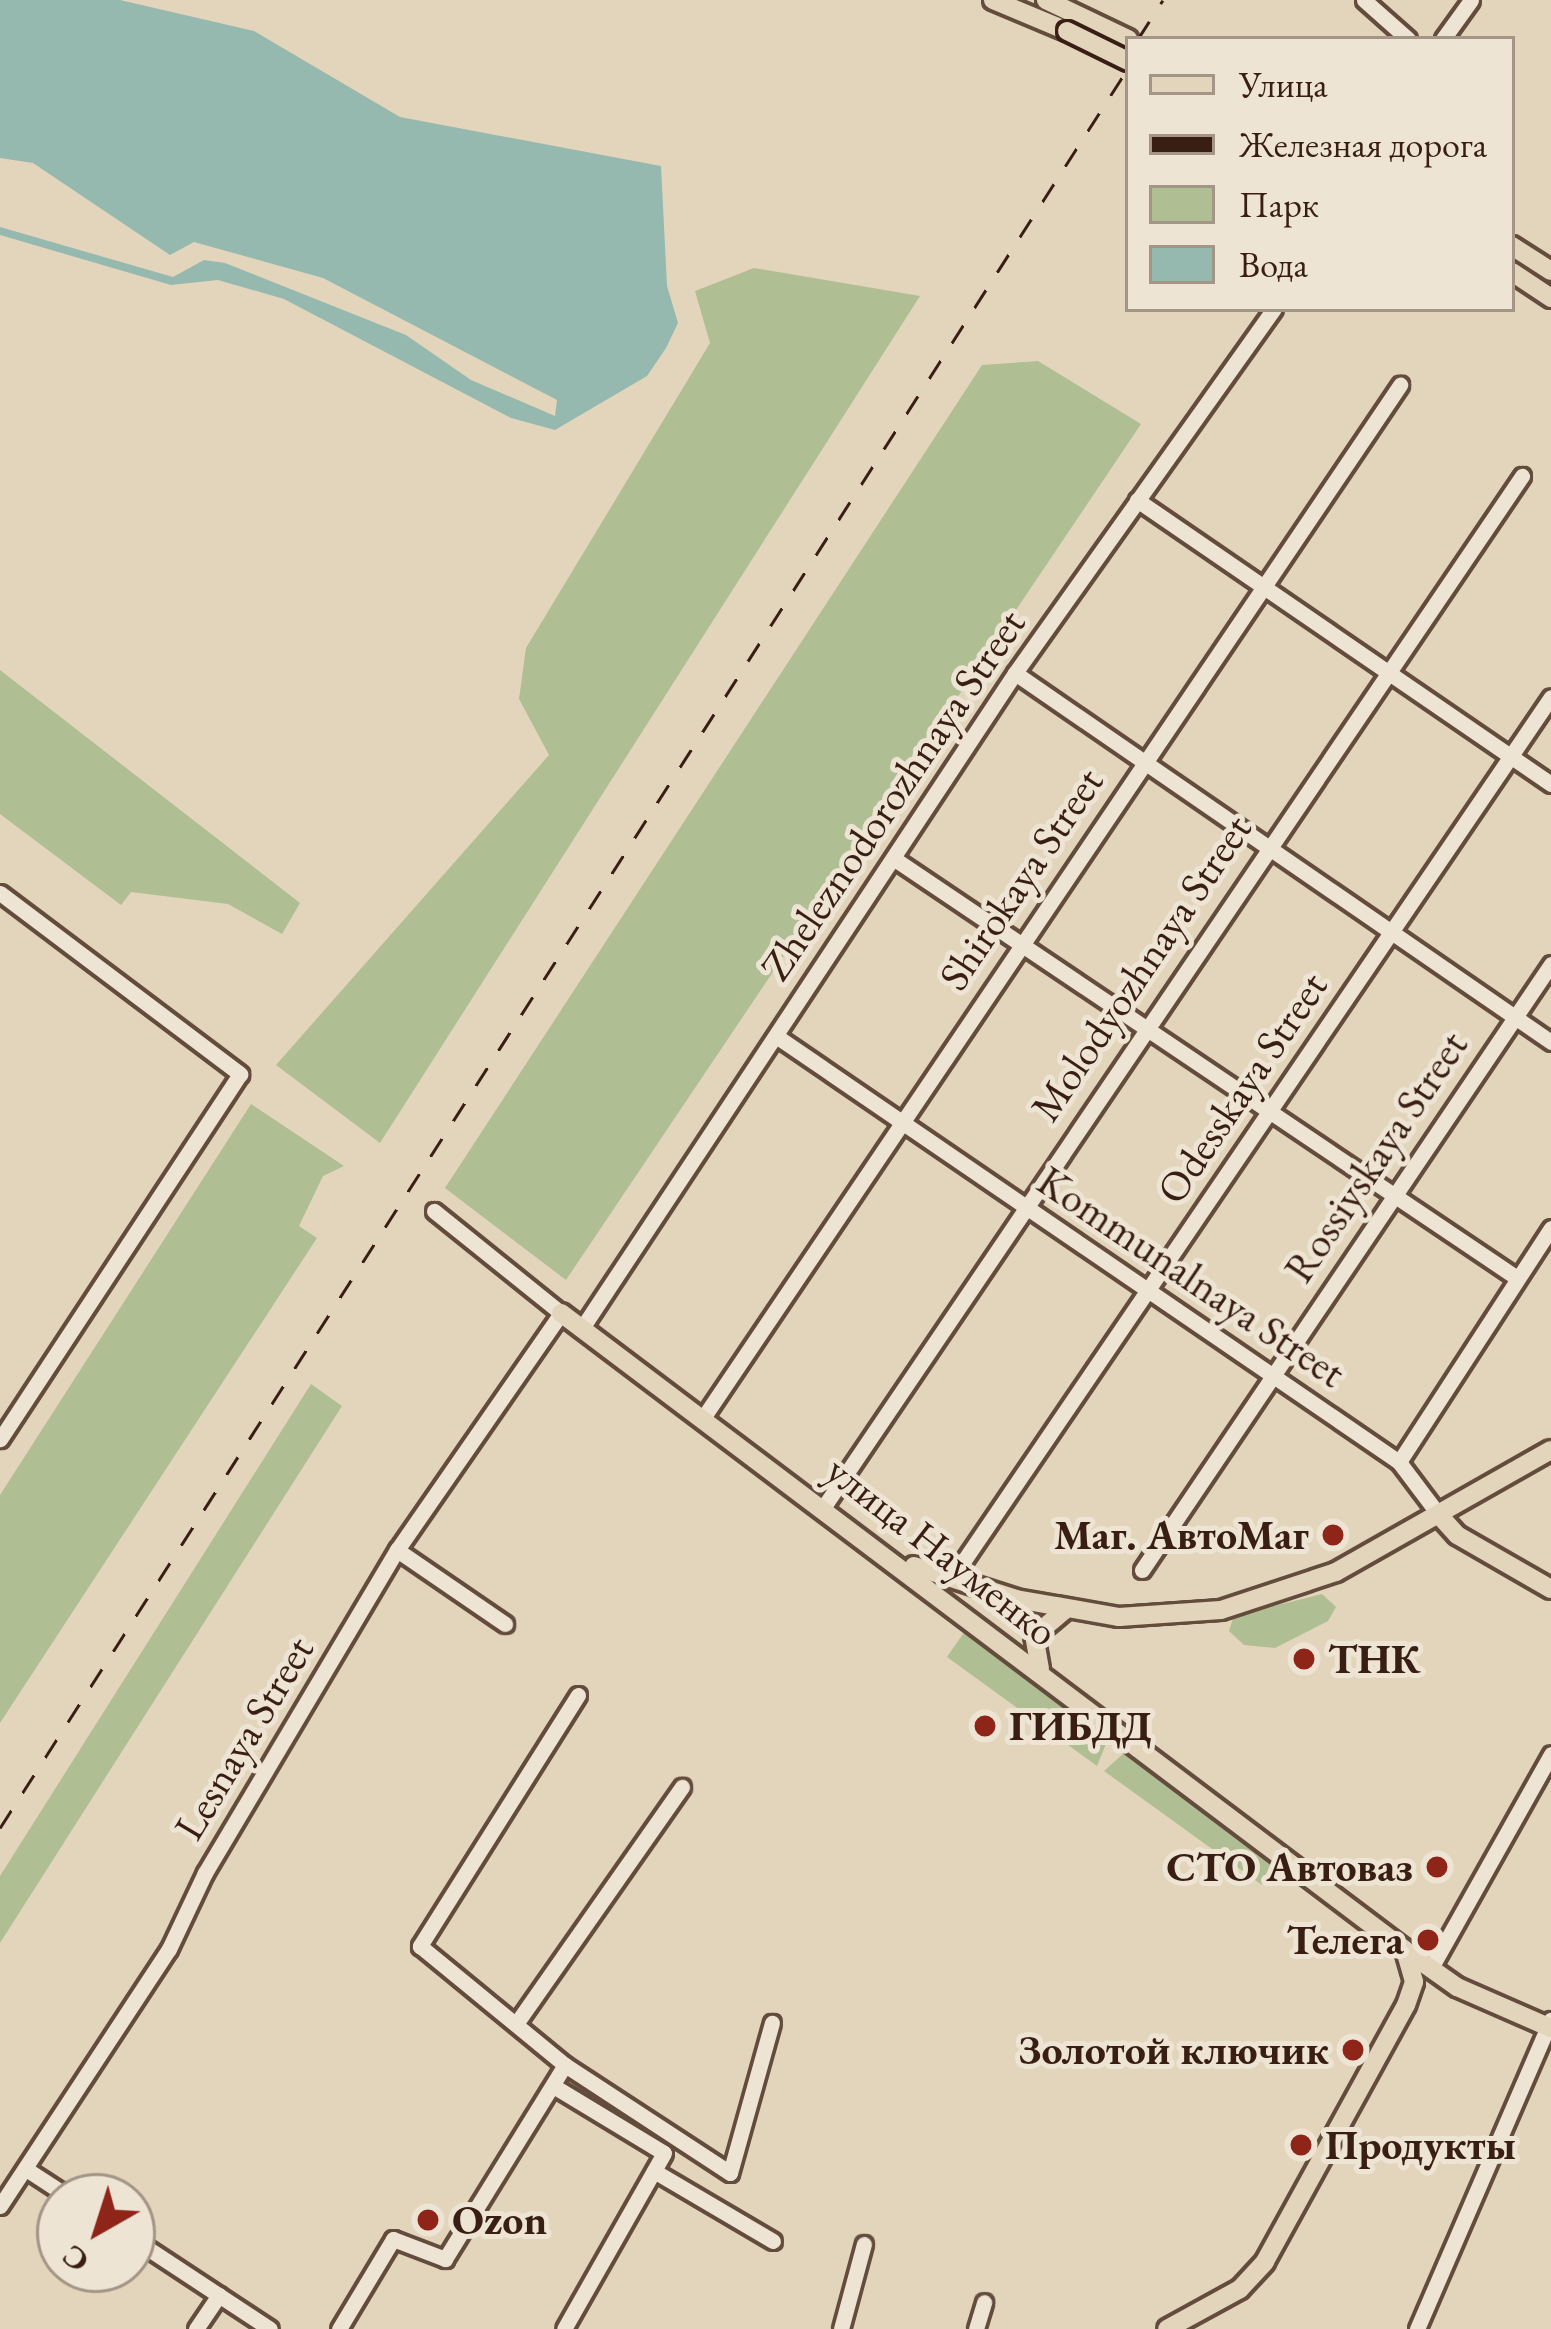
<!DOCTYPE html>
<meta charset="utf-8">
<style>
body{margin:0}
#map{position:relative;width:1551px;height:2329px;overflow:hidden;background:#e3d5bc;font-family:"EB Garamond",serif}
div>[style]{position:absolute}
.green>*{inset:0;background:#b0be93}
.water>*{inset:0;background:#95b9af}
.roads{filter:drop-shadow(3px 0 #644c3d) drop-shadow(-3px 0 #644c3d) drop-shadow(0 3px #644c3d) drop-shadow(0 -3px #644c3d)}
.minor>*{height:15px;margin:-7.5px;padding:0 7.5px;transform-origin:7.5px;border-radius:7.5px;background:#ede4d3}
.major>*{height:18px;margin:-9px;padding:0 9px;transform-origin:9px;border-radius:9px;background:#e3d5bc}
.rail>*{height:3px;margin-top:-1.5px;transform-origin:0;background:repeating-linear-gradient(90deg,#391e13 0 21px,transparent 0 42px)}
.bridges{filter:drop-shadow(3px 0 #391e13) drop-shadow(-3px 0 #391e13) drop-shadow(0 3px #391e13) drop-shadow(0 -3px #391e13)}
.major-bridge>*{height:18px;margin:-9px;padding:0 9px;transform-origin:9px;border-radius:9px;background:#e3d5bc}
.dots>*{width:33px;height:33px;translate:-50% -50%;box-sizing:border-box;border:6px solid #ede4d3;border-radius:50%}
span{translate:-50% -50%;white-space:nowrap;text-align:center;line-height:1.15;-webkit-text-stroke:10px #ede4d3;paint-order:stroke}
.street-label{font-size:42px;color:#391e13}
.poi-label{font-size:42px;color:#391e13;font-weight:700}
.right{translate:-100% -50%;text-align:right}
.left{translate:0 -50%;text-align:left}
.legend{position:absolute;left:1125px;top:36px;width:390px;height:276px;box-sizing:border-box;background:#ede4d3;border:3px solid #a59586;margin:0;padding:15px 21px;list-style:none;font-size:36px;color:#391e13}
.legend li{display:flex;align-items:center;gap:24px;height:60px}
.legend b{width:60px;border:3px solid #a59586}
.north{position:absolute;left:36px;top:2173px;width:120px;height:120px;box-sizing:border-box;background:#ede4d3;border:3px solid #a59586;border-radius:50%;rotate:219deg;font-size:33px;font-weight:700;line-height:48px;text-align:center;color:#391e13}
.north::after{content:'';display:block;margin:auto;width:42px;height:54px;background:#8f2418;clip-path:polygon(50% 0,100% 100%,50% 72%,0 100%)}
</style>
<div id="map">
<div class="green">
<i style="clip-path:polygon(754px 268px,920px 296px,380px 1143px,276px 1065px,549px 755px,519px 699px,526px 648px,710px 343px,695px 291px)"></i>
<i style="clip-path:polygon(1038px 361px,1141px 424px,566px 1280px,445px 1188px,982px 365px)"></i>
<i style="clip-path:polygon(0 670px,300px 903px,282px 934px,228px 904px,131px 892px,121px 905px,0 814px)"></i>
<i style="clip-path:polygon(251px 1104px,344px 1166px,323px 1176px,299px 1226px,317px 1238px,0 1723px,0 1495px)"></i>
<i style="clip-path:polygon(311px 1384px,342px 1406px,0 1943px,0 1876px)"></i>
<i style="clip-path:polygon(1322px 1594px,1336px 1607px,1328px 1621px,1275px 1648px,1244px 1645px,1229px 1631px,1234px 1616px)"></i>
<i style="clip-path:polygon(965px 1631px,1100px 1729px,1108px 1739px,1097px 1766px,947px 1657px)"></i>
<i style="clip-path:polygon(1124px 1753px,1273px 1860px,1262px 1885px,1104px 1771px)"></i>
</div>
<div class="water">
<i style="clip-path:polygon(0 0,120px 0,254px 31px,400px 117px,661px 166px,667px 286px,678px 323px,666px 348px,647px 376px,555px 430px,511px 418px,284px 299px,218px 280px,171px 285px,0 235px,0 227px,173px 277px,204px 260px,225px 263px,406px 335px,471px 380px,555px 416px,557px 400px,323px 278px,194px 242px,170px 255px,33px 163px,0 158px)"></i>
</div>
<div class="roads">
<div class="minor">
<i style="left:1364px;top:0;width:59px;rotate:41.6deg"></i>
<i style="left:1443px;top:39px;width:48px;rotate:-54.3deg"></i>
<i style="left:1137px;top:500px;width:502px;rotate:34.45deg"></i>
<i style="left:1015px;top:673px;width:651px;rotate:34.54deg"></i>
<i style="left:896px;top:860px;width:749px;rotate:33.94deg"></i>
<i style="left:0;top:893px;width:301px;rotate:37deg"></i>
<i style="left:240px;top:1074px;width:437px;rotate:123.3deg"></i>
<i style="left:776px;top:1036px;width:755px;rotate:34.36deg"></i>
<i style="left:1399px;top:1462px;width:66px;rotate:53deg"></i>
<i style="left:582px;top:1328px;width:785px;rotate:-56.53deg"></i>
<i style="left:1015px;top:673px;width:447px;rotate:-54.6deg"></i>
<i style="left:705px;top:1415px;width:1243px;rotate:-55.99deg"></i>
<i style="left:1399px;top:1462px;width:279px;rotate:-57deg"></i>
<i style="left:825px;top:1505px;width:1243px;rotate:-55.89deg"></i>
<i style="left:397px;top:1550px;width:131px;rotate:34.4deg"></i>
<i style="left:1142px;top:1570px;width:731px;rotate:-55.98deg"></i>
<i style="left:952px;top:1578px;width:1065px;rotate:-55.79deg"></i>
<i style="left:578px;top:1695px;width:297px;rotate:122.2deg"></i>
<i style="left:420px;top:1946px;width:188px;rotate:39.4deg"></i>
<i style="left:565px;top:2065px;width:197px;rotate:33.2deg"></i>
<i style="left:730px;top:2173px;width:156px;rotate:-74.4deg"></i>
<i style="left:1431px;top:1968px;width:245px;rotate:-60.7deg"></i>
<i style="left:518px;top:2021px;width:286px;rotate:-55deg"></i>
<i style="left:555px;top:2087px;width:127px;rotate:31.2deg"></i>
<i style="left:664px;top:2153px;width:202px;rotate:119.6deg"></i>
<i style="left:26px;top:2169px;width:51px;rotate:33.1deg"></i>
<i style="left:654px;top:2171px;width:138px;rotate:30.5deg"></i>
<i style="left:0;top:2206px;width:308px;rotate:-56.7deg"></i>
<i style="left:169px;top:1949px;width:84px;rotate:-64.7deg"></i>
<i style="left:205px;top:1873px;width:376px;rotate:-59.3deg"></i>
<i style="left:397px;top:1550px;width:288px;rotate:-55.3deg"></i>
<i style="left:561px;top:1313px;width:163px;rotate:-141.2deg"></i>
<i style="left:132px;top:2238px;width:165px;rotate:33.4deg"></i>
<i style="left:196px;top:2329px;width:41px;rotate:-55.9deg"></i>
<i style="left:339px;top:2329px;width:105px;rotate:-59deg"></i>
<i style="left:393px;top:2239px;width:56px;rotate:21deg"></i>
<i style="left:445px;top:2259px;width:228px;rotate:-58.3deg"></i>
<i style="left:841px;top:2329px;width:88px;rotate:-74.9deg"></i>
<i style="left:976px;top:2329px;width:28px;rotate:-73deg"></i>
<i style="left:1417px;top:2329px;width:337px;rotate:-66.6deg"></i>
</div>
<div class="major">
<i style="left:993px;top:0;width:80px;rotate:22.7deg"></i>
<i style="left:1046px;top:0;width:91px;rotate:25.4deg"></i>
<i style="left:1512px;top:246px;width:46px;rotate:32.7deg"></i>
<i style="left:1512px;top:272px;width:47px;rotate:33.7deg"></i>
<i style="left:561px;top:1313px;width:1057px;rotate:37.04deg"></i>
<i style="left:1405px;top:1950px;width:33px;rotate:74deg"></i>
<i style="left:1414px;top:1982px;width:24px;rotate:109deg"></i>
<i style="left:1406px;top:2005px;width:293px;rotate:118.8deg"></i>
<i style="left:1265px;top:2262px;width:37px;rotate:133deg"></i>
<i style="left:1240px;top:2289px;width:83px;rotate:151.3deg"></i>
<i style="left:1439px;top:1515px;width:27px;rotate:48deg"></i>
<i style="left:1457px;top:1535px;width:108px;rotate:29.9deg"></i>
<i style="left:914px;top:1566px;width:107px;rotate:17.9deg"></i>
<i style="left:1016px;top:1599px;width:105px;rotate:9.9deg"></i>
<i style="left:1119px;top:1617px;width:102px;rotate:-3.9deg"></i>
<i style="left:1221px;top:1610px;width:121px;rotate:-18.3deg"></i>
<i style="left:1336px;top:1572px;width:247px;rotate:-29.6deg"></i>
<i style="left:1040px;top:1669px;width:34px;rotate:-100deg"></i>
<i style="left:1034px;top:1636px;width:42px;rotate:-40.2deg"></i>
<i style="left:1409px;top:1953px;width:59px;rotate:35.3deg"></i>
<i style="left:1457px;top:1987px;width:103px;rotate:23.6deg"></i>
</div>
</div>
<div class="rail">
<i style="left:1138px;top:39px;width:46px;rotate:-57.3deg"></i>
<i style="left:0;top:1828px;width:2090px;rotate:-57.34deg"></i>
</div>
<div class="bridges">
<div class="major-bridge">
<i style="left:1067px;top:31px;width:68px;rotate:26.2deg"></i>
</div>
</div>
<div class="dots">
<i style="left:1333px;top:1535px;background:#8f2418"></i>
<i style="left:1304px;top:1659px;background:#8f2418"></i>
<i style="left:985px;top:1726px;background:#8f2418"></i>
<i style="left:1437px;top:1867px;background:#8f2418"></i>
<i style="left:1428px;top:1940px;background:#8f2418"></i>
<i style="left:1353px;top:2050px;background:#8f2418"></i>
<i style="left:1301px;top:2145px;background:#8f2418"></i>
<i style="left:428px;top:2220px;background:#8f2418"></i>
</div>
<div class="street-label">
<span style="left:893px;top:795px;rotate:-56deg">Zheleznodorozhnaya Street</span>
<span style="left:1021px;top:879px;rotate:-56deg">Shirokaya Street</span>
<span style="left:1141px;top:968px;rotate:-56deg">Molodyozhnaya Street</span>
<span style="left:1242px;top:1088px;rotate:-56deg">Odesskaya Street</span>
<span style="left:1376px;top:1157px;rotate:-56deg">Rossiyskaya Street</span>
<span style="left:1191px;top:1277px;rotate:34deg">Kommunalnaya Street</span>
<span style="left:942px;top:1551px;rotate:38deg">улица Науменко</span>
<span style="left:244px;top:1738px;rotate:-59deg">Lesnaya Street</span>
</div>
<div class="poi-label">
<span class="right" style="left:1309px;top:1535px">Маг. АвтоМаг</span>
<span class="left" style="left:1328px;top:1659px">ТНК</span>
<span class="left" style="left:1009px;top:1726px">ГИБДД</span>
<span class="right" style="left:1413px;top:1867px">СТО Автоваз</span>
<span class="right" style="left:1404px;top:1940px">Телега</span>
<span class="right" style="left:1329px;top:2050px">Золотой ключик</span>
<span class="left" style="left:1325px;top:2145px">Продукты</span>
<span class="left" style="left:452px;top:2220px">Ozon</span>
</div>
<ul class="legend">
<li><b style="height:15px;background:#e3d5bc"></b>Улица</li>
<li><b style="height:15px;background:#391e13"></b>Железная дорога</li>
<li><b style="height:33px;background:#b0be93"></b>Парк</li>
<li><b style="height:33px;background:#95b9af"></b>Вода</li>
</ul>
<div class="north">С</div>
</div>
